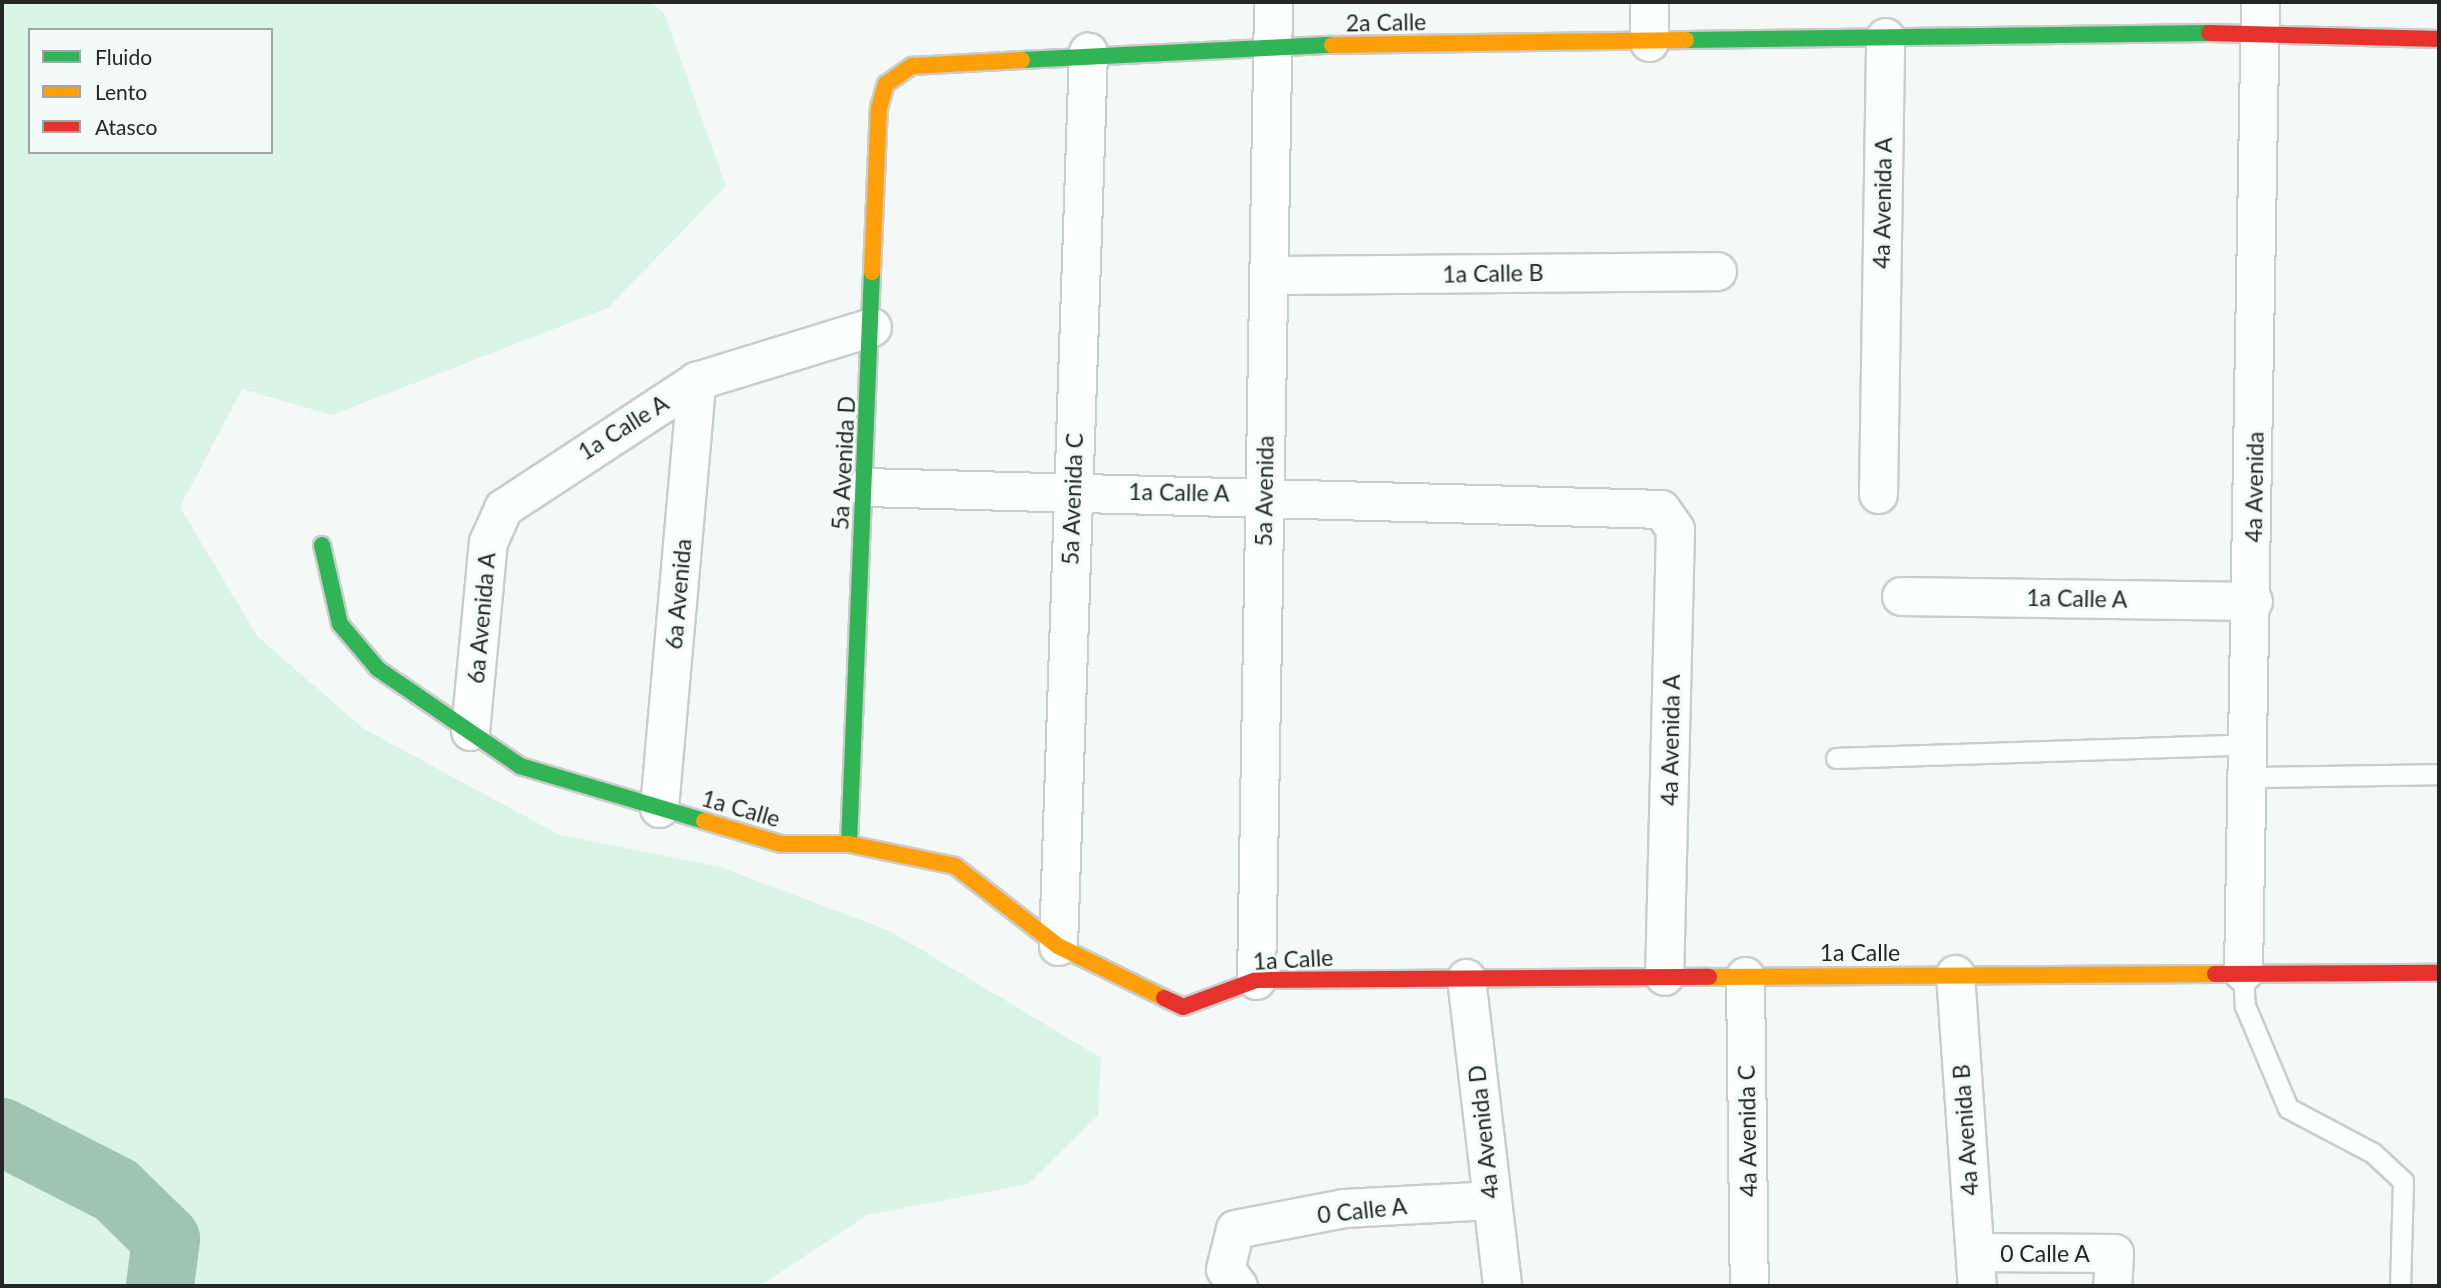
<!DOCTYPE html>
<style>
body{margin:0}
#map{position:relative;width:2441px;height:1288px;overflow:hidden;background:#f4f9f7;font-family:Lato,sans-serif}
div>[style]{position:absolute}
.green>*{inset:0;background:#daf4e7}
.river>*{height:68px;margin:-34px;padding:0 34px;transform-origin:34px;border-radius:34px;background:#a0c4b3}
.roads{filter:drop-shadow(2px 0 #c9cdcb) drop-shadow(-2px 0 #c9cdcb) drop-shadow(0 2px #c9cdcb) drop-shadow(0 -2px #c9cdcb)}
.lane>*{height:19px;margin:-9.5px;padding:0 9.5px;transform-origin:9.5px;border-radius:9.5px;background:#fdfefe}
.street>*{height:37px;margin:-18.5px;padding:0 18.5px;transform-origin:18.5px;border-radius:18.5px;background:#fdfefe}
.fast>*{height:16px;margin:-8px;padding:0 8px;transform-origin:8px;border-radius:8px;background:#30b455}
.slow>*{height:16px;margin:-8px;padding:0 8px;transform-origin:8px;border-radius:8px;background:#ff9f0a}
.jam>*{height:16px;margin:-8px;padding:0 8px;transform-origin:8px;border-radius:8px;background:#e5322d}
span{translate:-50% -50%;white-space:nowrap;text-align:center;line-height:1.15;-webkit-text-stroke:6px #f2fbf7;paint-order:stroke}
.street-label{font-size:23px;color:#242725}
.frame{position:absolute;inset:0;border:4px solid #242725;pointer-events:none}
.legend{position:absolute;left:28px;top:28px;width:245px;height:126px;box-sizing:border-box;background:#f2fbf7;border:2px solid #a0a6a3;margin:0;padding:9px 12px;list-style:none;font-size:21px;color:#242725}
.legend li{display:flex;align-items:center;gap:14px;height:35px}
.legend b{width:35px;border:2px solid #a0a6a3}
</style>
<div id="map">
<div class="green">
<i style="clip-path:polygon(evenodd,2px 2px,650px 2px,664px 13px,726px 186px,608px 308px,332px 415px,242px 389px,180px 507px,258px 637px,364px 729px,560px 835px,720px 867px,890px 931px,1101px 1058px,1098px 1115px,1028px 1184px,867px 1215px,759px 1286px,2px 1286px,2px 2px,30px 30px,271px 30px,271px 152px,30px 152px,30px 30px)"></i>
</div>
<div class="river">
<i style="left:2px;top:1132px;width:128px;rotate:27deg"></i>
<i style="left:116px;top:1190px;width:70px;rotate:44.4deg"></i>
<i style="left:166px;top:1239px;width:47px;rotate:97.3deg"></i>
</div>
<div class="roads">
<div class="lane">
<i style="left:1836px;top:758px;width:415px;rotate:-1.9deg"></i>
<i style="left:2250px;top:777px;width:189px;rotate:-0.9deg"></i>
<i style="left:2243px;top:972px;width:34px;rotate:87deg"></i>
<i style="left:2245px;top:1006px;width:111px;rotate:67.1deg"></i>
<i style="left:2288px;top:1108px;width:96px;rotate:27.9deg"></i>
<i style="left:2373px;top:1153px;width:41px;rotate:43deg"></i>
<i style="left:2403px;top:1181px;width:105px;rotate:91.6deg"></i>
</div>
<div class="street">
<i style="left:1649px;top:42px;width:40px;rotate:-90deg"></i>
<i style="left:1268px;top:275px;width:449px;rotate:-0.5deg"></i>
<i style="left:865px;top:487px;width:796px;rotate:1.58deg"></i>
<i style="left:1661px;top:509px;width:24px;rotate:55deg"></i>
<i style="left:1675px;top:529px;width:447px;rotate:91.4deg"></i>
<i style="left:1878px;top:494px;width:457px;rotate:-89.1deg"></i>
<i style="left:1901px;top:596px;width:352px;rotate:0.8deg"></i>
<i style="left:470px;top:731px;width:190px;rotate:-84.6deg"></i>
<i style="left:488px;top:542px;width:37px;rotate:-66deg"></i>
<i style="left:503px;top:508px;width:231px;rotate:-33.3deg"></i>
<i style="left:696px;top:381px;width:184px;rotate:-17.1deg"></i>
<i style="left:659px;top:808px;width:429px;rotate:-85deg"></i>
<i style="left:1058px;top:946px;width:895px;rotate:-88.08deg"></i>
<i style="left:2243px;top:972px;width:970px;rotate:-89deg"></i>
<i style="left:1955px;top:974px;width:313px;rotate:86deg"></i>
<i style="left:1745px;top:976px;width:310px;rotate:89.3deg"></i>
<i style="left:1466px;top:978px;width:310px;rotate:83.3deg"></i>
<i style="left:1256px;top:980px;width:978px;rotate:-89deg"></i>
<i style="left:1976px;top:1252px;width:138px;rotate:0.4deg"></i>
<i style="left:2114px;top:1253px;width:33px;rotate:93deg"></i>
<i style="left:1238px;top:1286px;width:21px;rotate:-127deg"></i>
<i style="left:1225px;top:1269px;width:41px;rotate:-76deg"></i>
<i style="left:1235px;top:1229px;width:111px;rotate:-10.9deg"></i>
<i style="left:1344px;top:1208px;width:146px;rotate:-3.1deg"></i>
</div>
<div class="fast">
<i style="left:1686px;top:40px;width:523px;rotate:-0.77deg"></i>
<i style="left:1022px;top:60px;width:310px;rotate:-2.8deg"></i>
<i style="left:322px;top:545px;width:81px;rotate:77.2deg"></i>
<i style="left:340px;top:624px;width:59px;rotate:49.8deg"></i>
<i style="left:378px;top:669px;width:172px;rotate:34.3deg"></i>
<i style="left:520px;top:766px;width:192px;rotate:16.6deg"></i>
<i style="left:849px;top:844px;width:572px;rotate:-87.7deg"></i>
</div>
<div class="slow">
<i style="left:1332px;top:45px;width:354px;rotate:-0.8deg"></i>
<i style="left:872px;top:272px;width:164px;rotate:-87.6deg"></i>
<i style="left:879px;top:108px;width:25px;rotate:-74deg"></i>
<i style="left:886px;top:84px;width:32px;rotate:-35deg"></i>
<i style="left:912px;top:66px;width:110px;rotate:-3.1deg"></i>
<i style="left:704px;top:821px;width:80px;rotate:16.6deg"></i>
<i style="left:781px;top:844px;width:68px"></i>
<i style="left:849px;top:844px;width:108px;rotate:11.7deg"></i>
<i style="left:955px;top:866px;width:130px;rotate:37.8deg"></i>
<i style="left:1058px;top:946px;width:118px;rotate:26.1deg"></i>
<i style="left:1709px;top:977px;width:506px;rotate:-0.34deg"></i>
</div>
<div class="jam">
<i style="left:2209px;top:33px;width:230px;rotate:1.5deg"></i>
<i style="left:2215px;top:974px;width:224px;rotate:-0.3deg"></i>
<i style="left:1164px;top:998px;width:21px;rotate:25deg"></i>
<i style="left:1183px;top:1007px;width:78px;rotate:-20.3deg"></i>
<i style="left:1256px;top:980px;width:453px;rotate:-0.4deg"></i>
</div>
</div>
<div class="street-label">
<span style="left:1386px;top:22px;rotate:-1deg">2a Calle</span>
<span style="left:1882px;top:203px;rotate:-89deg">4a Avenida A</span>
<span style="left:1493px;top:273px;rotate:-1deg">1a Calle B</span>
<span style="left:623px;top:427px;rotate:-32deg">1a Calle A</span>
<span style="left:843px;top:463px;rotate:-87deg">5a Avenida D</span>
<span style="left:2254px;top:487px;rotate:-89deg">4a Avenida</span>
<span style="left:1264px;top:491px;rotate:-89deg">5a Avenida</span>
<span style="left:1179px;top:492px;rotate:1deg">1a Calle A</span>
<span style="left:1072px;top:499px;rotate:-88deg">5a Avenida C</span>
<span style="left:678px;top:594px;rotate:-85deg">6a Avenida</span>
<span style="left:2077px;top:598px;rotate:1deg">1a Calle A</span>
<span style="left:481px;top:618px;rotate:-85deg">6a Avenida A</span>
<span style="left:1670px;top:740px;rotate:-89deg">4a Avenida A</span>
<span style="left:741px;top:808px;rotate:16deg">1a Calle</span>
<span style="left:1860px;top:952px">1a Calle</span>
<span style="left:1293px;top:959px;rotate:-3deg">1a Calle</span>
<span style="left:1965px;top:1130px;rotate:-94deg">4a Avenida B</span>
<span style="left:1747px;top:1131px;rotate:-91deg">4a Avenida C</span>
<span style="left:1483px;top:1132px;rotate:-96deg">4a Avenida D</span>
<span style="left:1362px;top:1210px;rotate:-6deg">0 Calle A</span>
<span style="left:2045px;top:1253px">0 Calle A</span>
</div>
<div class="frame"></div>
<ul class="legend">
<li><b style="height:9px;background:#30b455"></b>Fluido</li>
<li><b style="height:9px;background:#ff9f0a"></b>Lento</li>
<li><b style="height:9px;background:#e5322d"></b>Atasco</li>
</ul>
</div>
